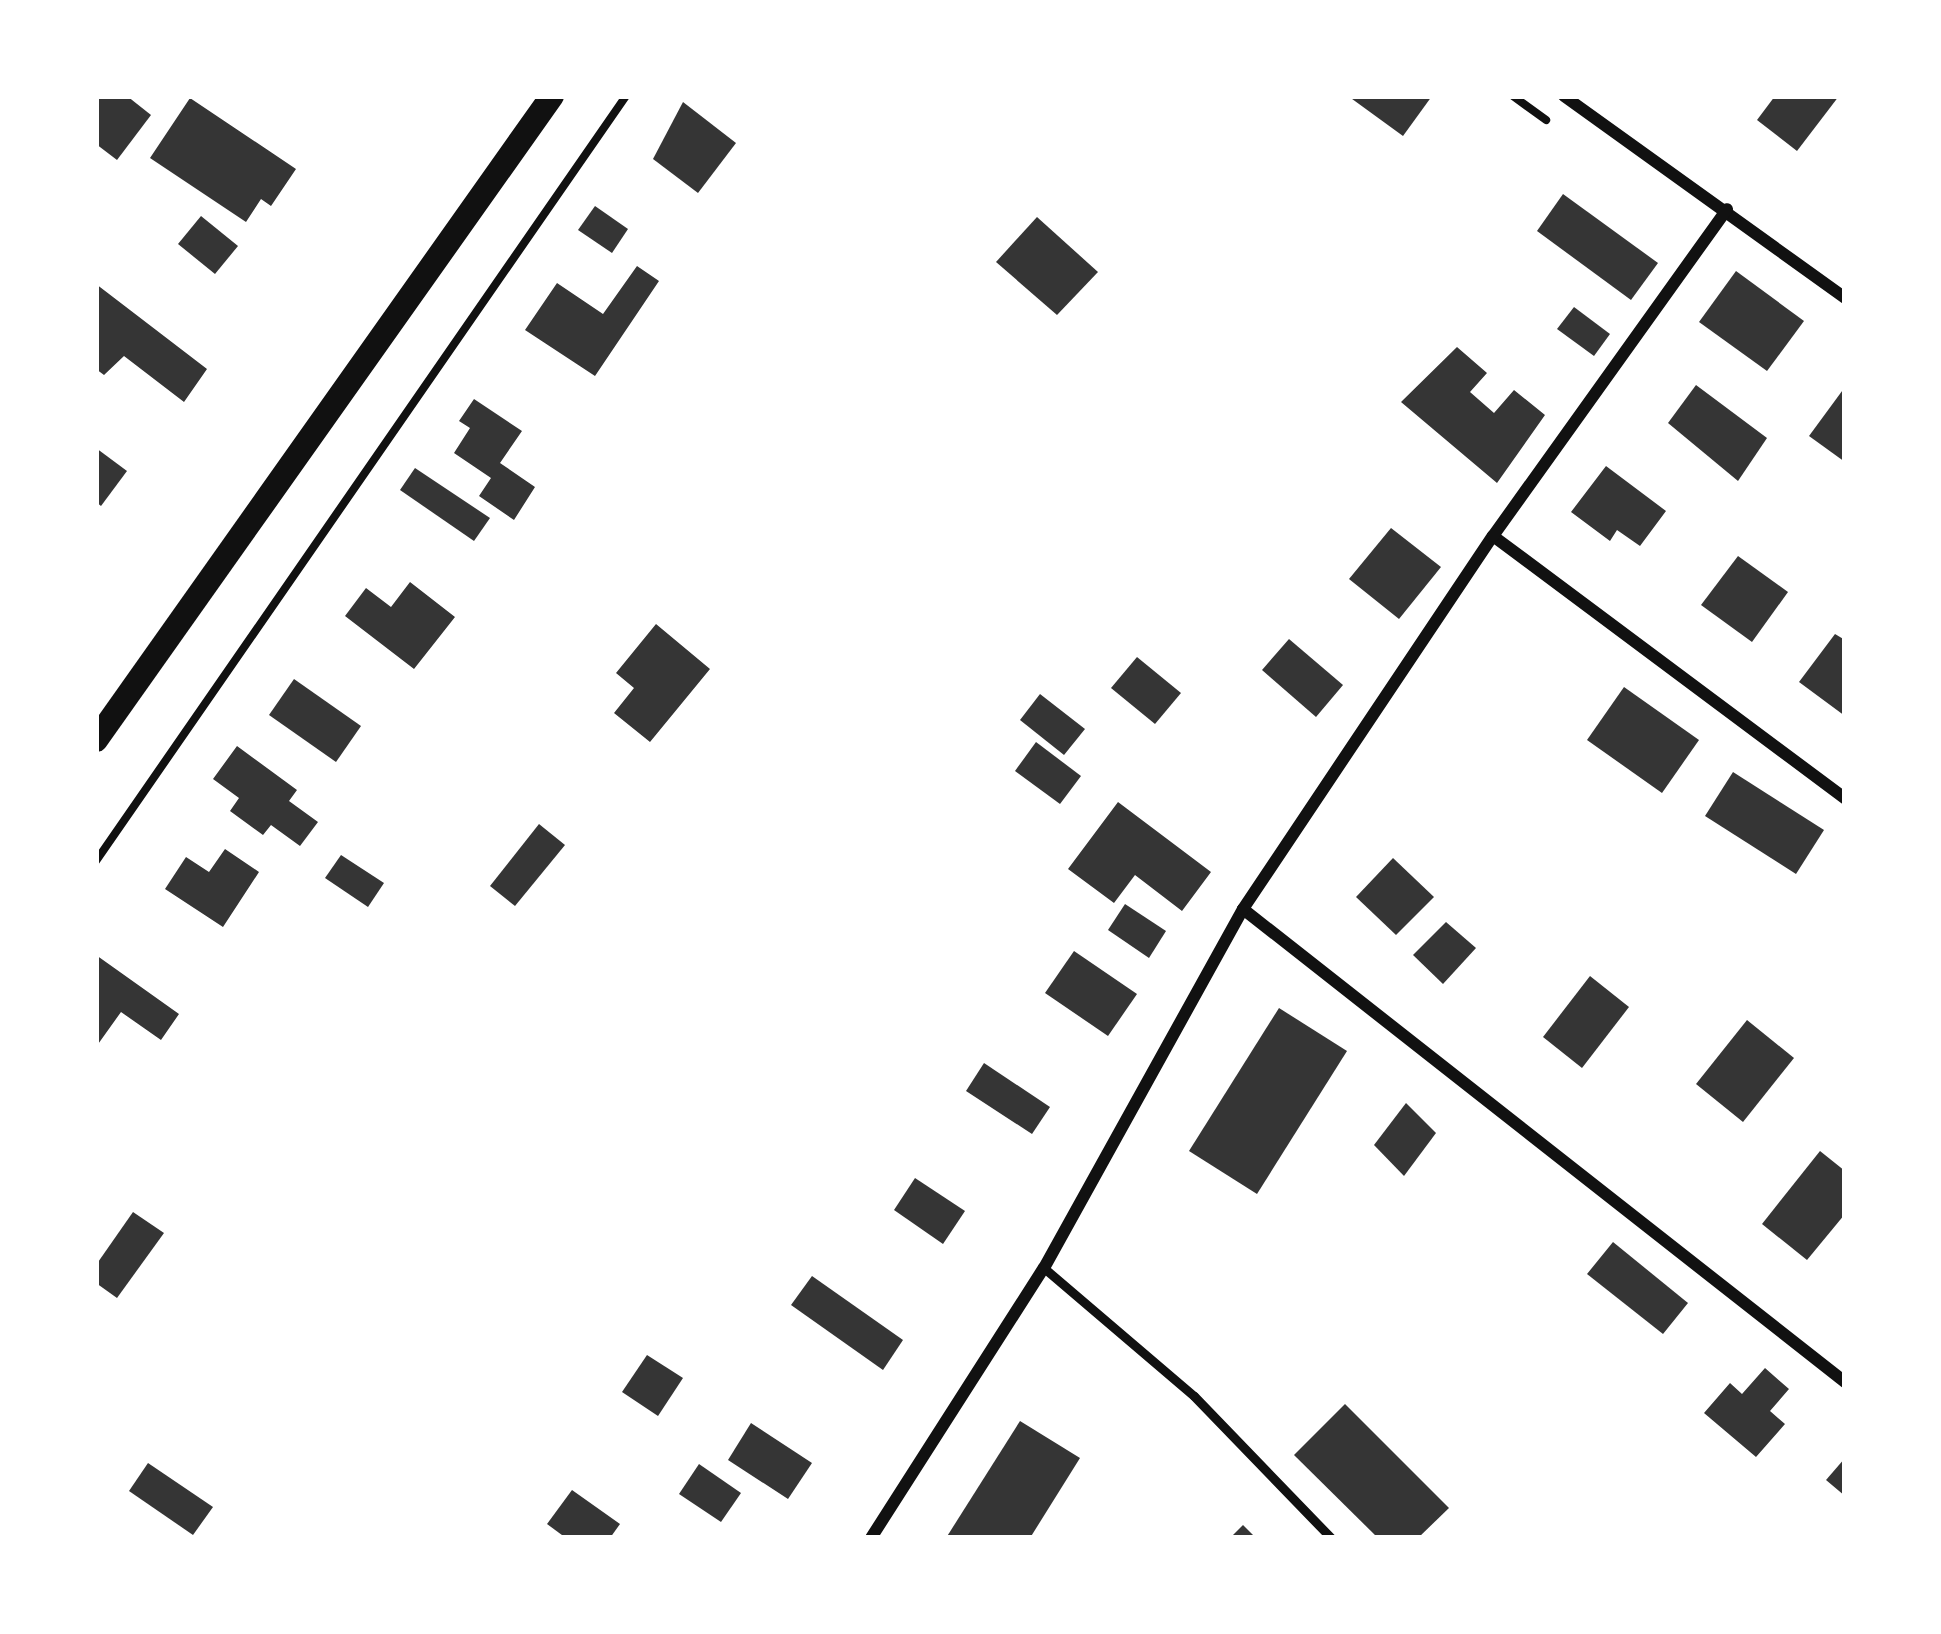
<!DOCTYPE html>
<style>
body{margin:0}
#map{position:relative;width:1941px;height:1634px;overflow:hidden;background:#fff;font-family:"Noto Sans",sans-serif}
div>[style]{position:absolute}
.building>*{inset:0;background:#353535}
.path>*{height:8px;margin:-4px;padding:0 4px;transform-origin:4px;border-radius:4px;background:#111}
.service>*{height:9px;margin:-4.5px;padding:0 4.5px;transform-origin:4.5px;border-radius:4.5px;background:#111}
.minor>*{height:12px;margin:-6px;padding:0 6px;transform-origin:6px;border-radius:6px;background:#111}
.secondary>*{height:24px;margin:-12px;padding:0 12px;transform-origin:12px;border-radius:12px;background:#111}
span{translate:-50% -50%;white-space:nowrap;text-align:center;line-height:1.15;-webkit-text-stroke:9px #fff;paint-order:stroke}
.frame{position:absolute;inset:0;border:99px solid #fff;pointer-events:none}
</style>
<div id="map">
<div class="building">
<i style="clip-path:polygon(96px 96px,127px 96px,151px 115px,117px 160px,96px 144px)"></i>
<i style="clip-path:polygon(1348px 96px,1432px 96px,1403px 136px)"></i>
<i style="clip-path:polygon(1775px 96px,1839px 96px,1797px 151px,1757px 120px)"></i>
<i style="clip-path:polygon(190px 98px,296px 169px,271px 206px,261px 199px,246px 222px,150px 158px)"></i>
<i style="clip-path:polygon(683px 102px,736px 143px,698px 193px,653px 159px)"></i>
<i style="clip-path:polygon(1563px 194px,1658px 263px,1631px 300px,1537px 231px)"></i>
<i style="clip-path:polygon(595px 206px,628px 229px,612px 253px,578px 230px)"></i>
<i style="clip-path:polygon(201px 216px,238px 246px,215px 274px,178px 244px)"></i>
<i style="clip-path:polygon(1037px 217px,1098px 272px,1057px 315px,996px 262px)"></i>
<i style="clip-path:polygon(637px 266px,659px 281px,595px 376px,525px 330px,557px 283px,603px 314px)"></i>
<i style="clip-path:polygon(1736px 271px,1804px 321px,1767px 371px,1699px 322px)"></i>
<i style="clip-path:polygon(96px 284px,207px 369px,184px 402px,124px 356px,104px 375px,96px 369px)"></i>
<i style="clip-path:polygon(1574px 307px,1610px 334px,1594px 356px,1557px 329px)"></i>
<i style="clip-path:polygon(1457px 347px,1487px 373px,1470px 392px,1494px 413px,1514px 390px,1545px 415px,1497px 483px,1401px 402px)"></i>
<i style="clip-path:polygon(1696px 385px,1767px 438px,1738px 481px,1668px 423px)"></i>
<i style="clip-path:polygon(1845px 387px,1845px 462px,1809px 436px)"></i>
<i style="clip-path:polygon(474px 399px,522px 431px,500px 463px,535px 487px,514px 520px,479px 496px,491px 478px,454px 453px,470px 428px,459px 421px)"></i>
<i style="clip-path:polygon(96px 448px,127px 471px,101px 506px,96px 502px)"></i>
<i style="clip-path:polygon(1606px 466px,1666px 511px,1640px 546px,1617px 530px,1610px 541px,1571px 512px)"></i>
<i style="clip-path:polygon(415px 468px,490px 518px,474px 541px,400px 490px)"></i>
<i style="clip-path:polygon(1391px 528px,1441px 567px,1399px 619px,1349px 579px)"></i>
<i style="clip-path:polygon(1738px 556px,1788px 592px,1752px 642px,1701px 605px)"></i>
<i style="clip-path:polygon(410px 582px,455px 617px,414px 669px,345px 616px,366px 588px,391px 607px)"></i>
<i style="clip-path:polygon(656px 624px,710px 669px,650px 742px,614px 713px,634px 688px,616px 673px)"></i>
<i style="clip-path:polygon(1835px 634px,1845px 640px,1845px 716px,1799px 682px)"></i>
<i style="clip-path:polygon(1289px 639px,1343px 685px,1316px 717px,1262px 670px)"></i>
<i style="clip-path:polygon(1137px 657px,1181px 693px,1155px 724px,1111px 688px)"></i>
<i style="clip-path:polygon(294px 679px,361px 726px,336px 762px,269px 715px)"></i>
<i style="clip-path:polygon(1624px 687px,1699px 740px,1662px 793px,1587px 740px)"></i>
<i style="clip-path:polygon(1040px 694px,1085px 729px,1064px 755px,1020px 720px)"></i>
<i style="clip-path:polygon(1036px 742px,1081px 776px,1060px 804px,1015px 771px)"></i>
<i style="clip-path:polygon(237px 746px,297px 790px,289px 801px,318px 822px,300px 846px,271px 825px,263px 835px,230px 811px,239px 798px,213px 779px)"></i>
<i style="clip-path:polygon(1733px 772px,1824px 830px,1796px 874px,1705px 816px)"></i>
<i style="clip-path:polygon(1118px 802px,1211px 872px,1182px 911px,1135px 875px,1114px 903px,1068px 869px)"></i>
<i style="clip-path:polygon(539px 824px,565px 845px,515px 906px,490px 886px)"></i>
<i style="clip-path:polygon(225px 849px,259px 872px,223px 927px,165px 889px,186px 857px,209px 872px)"></i>
<i style="clip-path:polygon(341px 855px,384px 883px,368px 907px,325px 878px)"></i>
<i style="clip-path:polygon(1393px 858px,1434px 897px,1396px 935px,1356px 897px)"></i>
<i style="clip-path:polygon(1125px 904px,1166px 931px,1149px 958px,1108px 930px)"></i>
<i style="clip-path:polygon(1446px 922px,1476px 948px,1443px 984px,1413px 955px)"></i>
<i style="clip-path:polygon(1074px 951px,1137px 994px,1108px 1036px,1045px 993px)"></i>
<i style="clip-path:polygon(96px 955px,179px 1014px,161px 1040px,121px 1012px,96px 1047px)"></i>
<i style="clip-path:polygon(1590px 976px,1629px 1007px,1582px 1068px,1543px 1037px)"></i>
<i style="clip-path:polygon(1279px 1008px,1347px 1051px,1257px 1194px,1189px 1151px)"></i>
<i style="clip-path:polygon(1747px 1020px,1794px 1058px,1743px 1122px,1696px 1084px)"></i>
<i style="clip-path:polygon(984px 1063px,1050px 1107px,1032px 1134px,966px 1091px)"></i>
<i style="clip-path:polygon(1406px 1103px,1436px 1133px,1404px 1176px,1374px 1145px)"></i>
<i style="clip-path:polygon(1820px 1151px,1845px 1171px,1845px 1214px,1807px 1260px,1762px 1224px)"></i>
<i style="clip-path:polygon(915px 1178px,965px 1211px,943px 1244px,894px 1210px)"></i>
<i style="clip-path:polygon(133px 1212px,164px 1233px,117px 1298px,96px 1283px,96px 1265px)"></i>
<i style="clip-path:polygon(1613px 1242px,1688px 1303px,1663px 1334px,1587px 1274px)"></i>
<i style="clip-path:polygon(812px 1276px,903px 1340px,883px 1370px,791px 1305px)"></i>
<i style="clip-path:polygon(647px 1355px,683px 1378px,658px 1416px,622px 1392px)"></i>
<i style="clip-path:polygon(1765px 1368px,1789px 1389px,1770px 1411px,1785px 1424px,1756px 1457px,1704px 1413px,1730px 1383px,1742px 1394px)"></i>
<i style="clip-path:polygon(1345px 1404px,1449px 1508px,1418px 1538px,1378px 1538px,1294px 1455px)"></i>
<i style="clip-path:polygon(1020px 1421px,1080px 1458px,1030px 1538px,946px 1538px)"></i>
<i style="clip-path:polygon(751px 1423px,812px 1463px,788px 1499px,728px 1460px)"></i>
<i style="clip-path:polygon(1845px 1458px,1845px 1496px,1826px 1480px)"></i>
<i style="clip-path:polygon(148px 1463px,213px 1507px,193px 1535px,129px 1491px)"></i>
<i style="clip-path:polygon(699px 1464px,741px 1493px,721px 1522px,679px 1494px)"></i>
<i style="clip-path:polygon(572px 1490px,620px 1524px,610px 1538px,566px 1538px,547px 1524px)"></i>
<i style="clip-path:polygon(1243px 1525px,1256px 1538px,1230px 1538px)"></i>
</div>
<div class="path">
<i style="left:1513px;top:96px;width:41px;rotate:36deg"></i>
<i style="left:96px;top:861px;width:931px;rotate:-55.29deg"></i>
</div>
<div class="service">
<i style="left:1044px;top:1268px;width:197px;rotate:40.5deg"></i>
<i style="left:1194px;top:1396px;width:197px;rotate:46deg"></i>
</div>
<div class="minor">
<i style="left:1564px;top:96px;width:346px;rotate:35.7deg"></i>
<i style="left:1493px;top:536px;width:439px;rotate:36.7deg"></i>
<i style="left:1243px;top:909px;width:766px;rotate:38.16deg"></i>
<i style="left:871px;top:1538px;width:321px;rotate:-57.4deg"></i>
<i style="left:1044px;top:1268px;width:410px;rotate:-61deg"></i>
<i style="left:1243px;top:909px;width:449px;rotate:-56.2deg"></i>
<i style="left:1493px;top:536px;width:402px;rotate:-54.4deg"></i>
</div>
<div class="secondary">
<i style="left:96px;top:740px;width:789px;rotate:-54.7deg"></i>
</div>
<div class="frame"></div>
</div>
